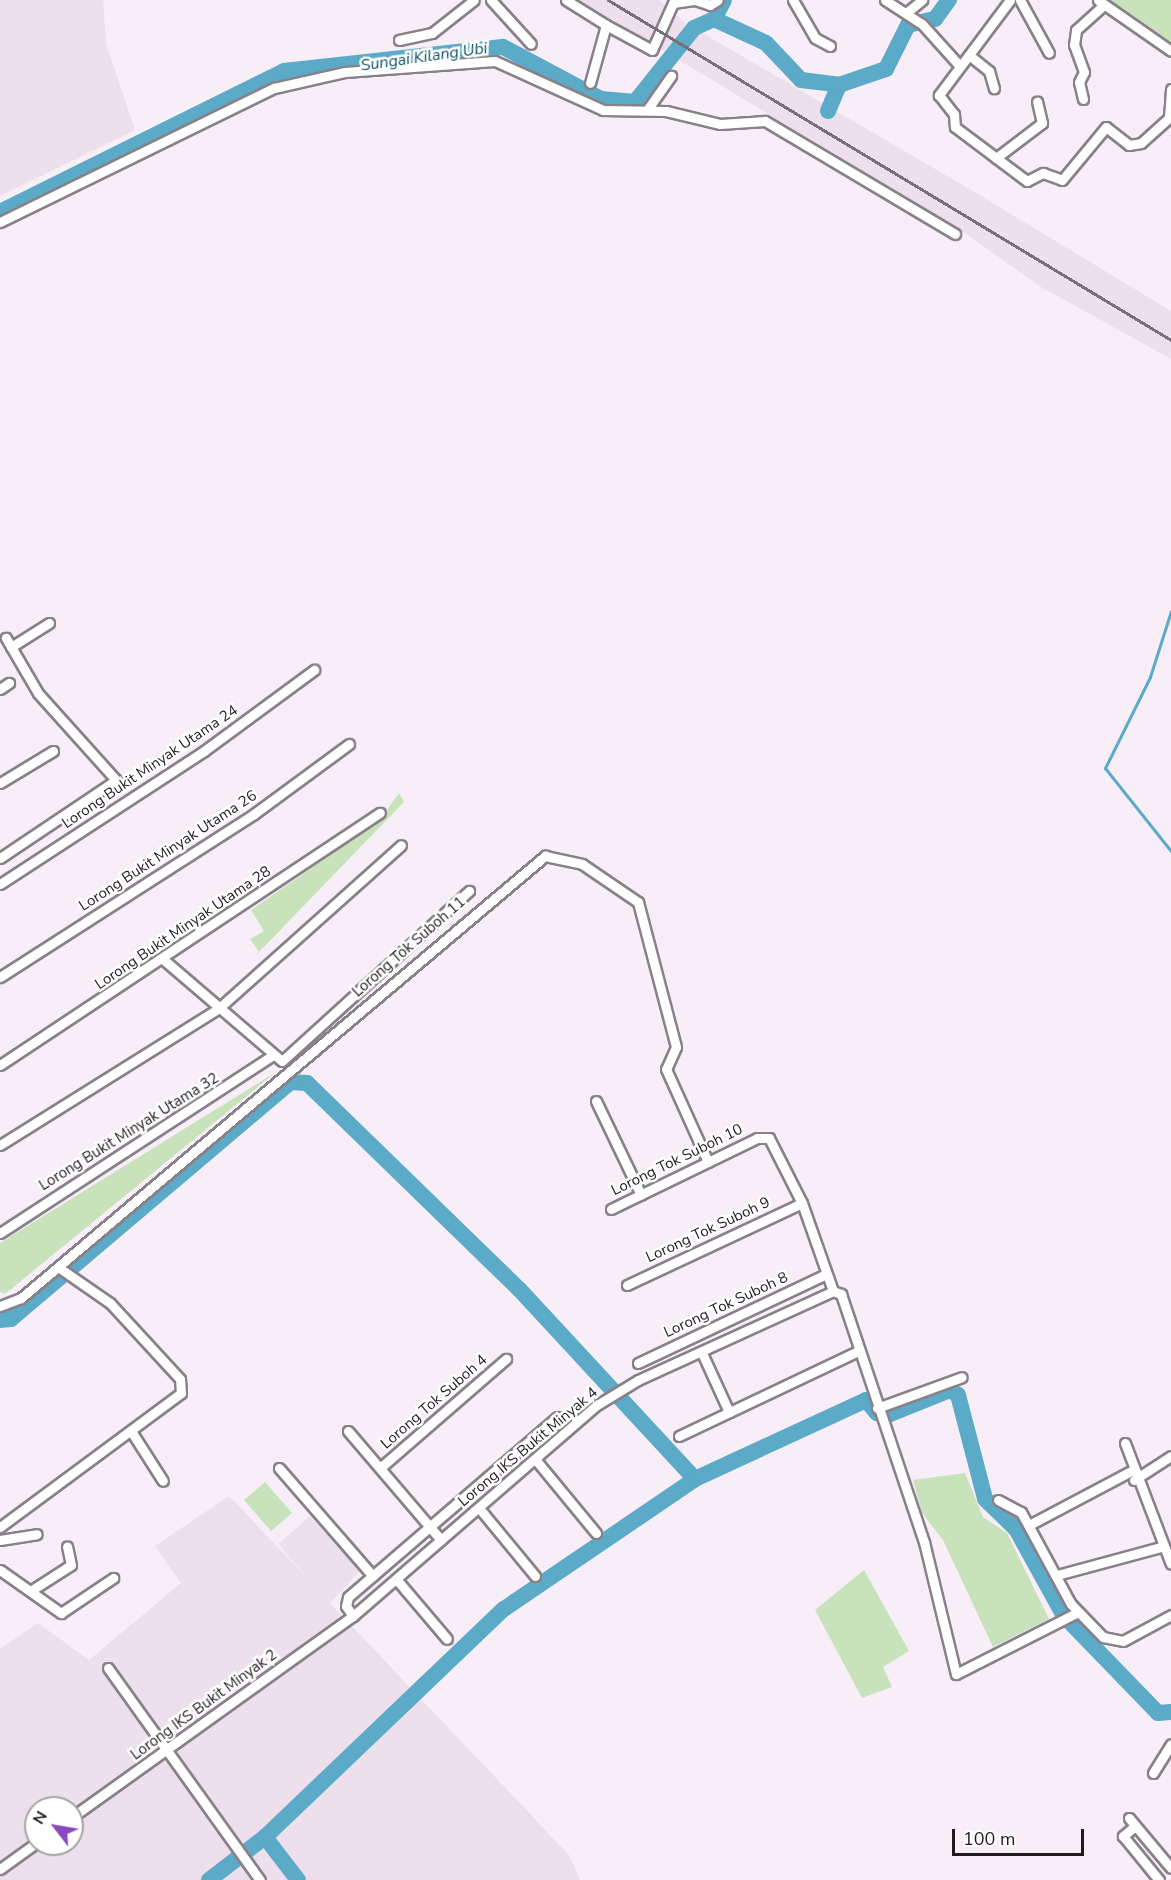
<!DOCTYPE html>
<style>
body{margin:0}
#map{position:relative;width:1171px;height:1880px;overflow:hidden;background:#f7eef7;font-family:"Nunito Sans",sans-serif}
div>[style]{position:absolute}
.built>*{inset:0;background:#eedfed}
.green>*{inset:0;background:#c8e3bc}
.stream>*{height:3px;margin:-1.5px;padding:0 1.5px;transform-origin:1.5px;border-radius:1.5px;background:#5baac7}
.river>*{height:16px;margin:-8px;padding:0 8px;transform-origin:8px;border-radius:8px;background:#5baac7}
.roads{filter:drop-shadow(2px 0 #898189) drop-shadow(-2px 0 #898189) drop-shadow(0 2px #898189) drop-shadow(0 -2px #898189)}
.street>*{height:9px;margin:-4.5px;padding:0 4.5px;transform-origin:4.5px;border-radius:4.5px;background:#fff}
.rail>*{height:3px;margin:-1.5px;padding:0 1.5px;transform-origin:1.5px;border-radius:1.5px;background:#767176}
span{translate:-50% -50%;white-space:nowrap;text-align:center;line-height:1.15;-webkit-text-stroke:5px #fff;paint-order:stroke}
.street-label{font-size:15px;color:#1f1c1f}
.water-label{font-size:16px;color:#0c4f64;font-style:italic}
.north{position:absolute;left:24px;top:1796px;width:60px;height:60px;box-sizing:border-box;background:#fff;border:2px solid #a5a4a5;border-radius:50%;rotate:301deg;font-size:16px;font-weight:700;line-height:24px;text-align:center;color:#1f1c1f}
.north::after{content:'';display:block;margin:auto;width:21px;height:27px;background:#8a49be;clip-path:polygon(50% 0,100% 100%,50% 72%,0 100%)}
.scale{position:absolute;left:952px;top:1829px;width:132px;height:27px;box-sizing:border-box;border:3px solid #1f1c1f;border-top:0;padding-left:8px;font-size:18px;line-height:21px;white-space:nowrap;color:#1f1c1f;-webkit-text-stroke:4px #fff;paint-order:stroke}
</style>
<div id="map">
<div class="built">
<i style="clip-path:polygon(0 0,103px 0,106px 44px,135px 130px,0 196px)"></i>
<i style="clip-path:polygon(579px 0,659px 0,687px 24px,978px 194px,1171px 311px,1171px 359px,1041px 287px,955px 226px)"></i>
<i style="clip-path:polygon(evenodd,229px 1496px,313px 1584px,278px 1544px,310px 1516px,360px 1571px,330px 1603px,569px 1855px,580px 1880px,0 1880px,0 1649px,38px 1623px,89px 1660px,181px 1583px,155px 1546px,229px 1496px,36px 1808px,72px 1808px,72px 1844px,36px 1844px,36px 1808px)"></i>
</div>
<div class="green">
<i style="clip-path:polygon(1109px 0,1171px 0,1171px 46px,1107px 3px)"></i>
<i style="clip-path:polygon(399px 793px,404px 802px,259px 952px,250px 939px,264px 931px,251px 910px,379px 821px)"></i>
<i style="clip-path:polygon(276px 1072px,5px 1294px,0 1292px,0 1243px)"></i>
<i style="clip-path:polygon(965px 1473px,983px 1517px,1007px 1533px,1049px 1619px,993px 1647px,943px 1540px,922px 1513px,913px 1480px)"></i>
<i style="clip-path:polygon(265px 1482px,292px 1513px,271px 1531px,244px 1500px)"></i>
<i style="clip-path:polygon(864px 1570px,909px 1651px,883px 1667px,892px 1687px,862px 1698px,815px 1610px)"></i>
</div>
<div class="stream">
<i style="left:1171px;top:611px;width:69px;rotate:107.7deg"></i>
<i style="left:1150px;top:677px;width:102px;rotate:116.3deg"></i>
<i style="left:1105px;top:768px;width:106px;rotate:51.5deg"></i>
</div>
<div class="river">
<i style="left:714px;top:19px;width:21px;rotate:-62deg"></i>
<i style="left:828px;top:111px;width:28px;rotate:-67deg"></i>
<i style="left:0;top:212px;width:317px;rotate:-26.4deg"></i>
<i style="left:284px;top:71px;width:220px;rotate:-6.3deg"></i>
<i style="left:503px;top:47px;width:111px;rotate:28deg"></i>
<i style="left:601px;top:99px;width:34px;rotate:5deg"></i>
<i style="left:635px;top:102px;width:95px;rotate:-51.4deg"></i>
<i style="left:694px;top:28px;width:22px;rotate:-24deg"></i>
<i style="left:714px;top:19px;width:57px;rotate:24.8deg"></i>
<i style="left:766px;top:43px;width:51px;rotate:46.6deg"></i>
<i style="left:801px;top:80px;width:38px;rotate:7deg"></i>
<i style="left:839px;top:85px;width:50px;rotate:-18.8deg"></i>
<i style="left:886px;top:69px;width:49px;rotate:-63.4deg"></i>
<i style="left:908px;top:25px;width:28px;rotate:-13deg"></i>
<i style="left:935px;top:19px;width:24px;rotate:-54deg"></i>
<i style="left:0;top:1320px;width:11px;rotate:-5deg"></i>
<i style="left:11px;top:1319px;width:366px;rotate:-40.3deg"></i>
<i style="left:290px;top:1082px;width:17px;rotate:3deg"></i>
<i style="left:307px;top:1083px;width:296px;rotate:44.2deg"></i>
<i style="left:519px;top:1289px;width:259px;rotate:47.2deg"></i>
<i style="left:265px;top:1837px;width:54px;rotate:52.5deg"></i>
<i style="left:209px;top:1880px;width:71px;rotate:-37.5deg"></i>
<i style="left:265px;top:1837px;width:330px;rotate:-43.7deg"></i>
<i style="left:504px;top:1609px;width:231px;rotate:-34.2deg"></i>
<i style="left:695px;top:1479px;width:188px;rotate:-24.8deg"></i>
<i style="left:866px;top:1400px;width:17px;rotate:50deg"></i>
<i style="left:877px;top:1413px;width:13px;rotate:4deg"></i>
<i style="left:890px;top:1414px;width:65px;rotate:-21.8deg"></i>
<i style="left:950px;top:1390px;width:9px;rotate:32deg"></i>
<i style="left:958px;top:1395px;width:107px;rotate:75.4deg"></i>
<i style="left:985px;top:1499px;width:43px;rotate:44.1deg"></i>
<i style="left:1016px;top:1529px;width:99px;rotate:61.1deg"></i>
<i style="left:1064px;top:1616px;width:135px;rotate:45.9deg"></i>
<i style="left:1158px;top:1713px;width:13px;rotate:-4deg"></i>
</div>
<div class="roads">
<div class="street">
<i style="left:491px;top:0;width:59px;rotate:47.7deg"></i>
<i style="left:566px;top:0;width:47px;rotate:32deg"></i>
<i style="left:606px;top:25px;width:60px;rotate:105.4deg"></i>
<i style="left:695px;top:0;width:16px;rotate:18deg"></i>
<i style="left:710px;top:5px;width:9px;rotate:-32deg"></i>
<i style="left:793px;top:0;width:44px;rotate:59.9deg"></i>
<i style="left:815px;top:38px;width:17px;rotate:28deg"></i>
<i style="left:885px;top:0;width:44px;rotate:33deg"></i>
<i style="left:922px;top:24px;width:54px;rotate:48deg"></i>
<i style="left:1010px;top:0;width:119px;rotate:126.8deg"></i>
<i style="left:939px;top:95px;width:24px;rotate:52deg"></i>
<i style="left:954px;top:114px;width:13px;rotate:86deg"></i>
<i style="left:955px;top:127px;width:90px;rotate:36.9deg"></i>
<i style="left:1027px;top:181px;width:18px;rotate:-27deg"></i>
<i style="left:1043px;top:173px;width:20px;rotate:20deg"></i>
<i style="left:1062px;top:180px;width:69px;rotate:-50.3deg"></i>
<i style="left:1106px;top:127px;width:29px;rotate:38deg"></i>
<i style="left:1129px;top:145px;width:12px;rotate:-9deg"></i>
<i style="left:1141px;top:143px;width:38px;rotate:-42deg"></i>
<i style="left:1169px;top:118px;width:29px;rotate:-86deg"></i>
<i style="left:1020px;top:0;width:60px;rotate:61.3deg"></i>
<i style="left:1098px;top:0;width:89px;rotate:34.9deg"></i>
<i style="left:906px;top:13px;width:21px;rotate:-39deg"></i>
<i style="left:606px;top:25px;width:52px;rotate:28.5deg"></i>
<i style="left:652px;top:50px;width:51px;rotate:-65.9deg"></i>
<i style="left:673px;top:3px;width:21px;rotate:-8deg"></i>
<i style="left:399px;top:40px;width:34px;rotate:-12deg"></i>
<i style="left:432px;top:33px;width:53px;rotate:-38.2deg"></i>
<i style="left:969px;top:55px;width:26px;rotate:39deg"></i>
<i style="left:989px;top:71px;width:18px;rotate:74deg"></i>
<i style="left:1083px;top:99px;width:17px;rotate:-103deg"></i>
<i style="left:1079px;top:82px;width:11px;rotate:-63deg"></i>
<i style="left:1084px;top:72px;width:29px;rotate:-110deg"></i>
<i style="left:1074px;top:45px;width:15px;rotate:-82deg"></i>
<i style="left:1076px;top:30px;width:36px;rotate:-42deg"></i>
<i style="left:647px;top:110px;width:42px;rotate:-54.8deg"></i>
<i style="left:996px;top:158px;width:58px;rotate:-37.3deg"></i>
<i style="left:1042px;top:123px;width:22px;rotate:-103deg"></i>
<i style="left:0;top:222px;width:305px;rotate:-26.1deg"></i>
<i style="left:274px;top:88px;width:73px;rotate:-12.7deg"></i>
<i style="left:345px;top:72px;width:150px;rotate:-4.2deg"></i>
<i style="left:495px;top:61px;width:119px;rotate:24.4deg"></i>
<i style="left:603px;top:110px;width:63px;rotate:0.9deg"></i>
<i style="left:666px;top:111px;width:56px;rotate:13.5deg"></i>
<i style="left:720px;top:124px;width:45px;rotate:-3.8deg"></i>
<i style="left:765px;top:121px;width:221px;rotate:30.7deg"></i>
<i style="left:11px;top:647px;width:45px;rotate:-32.3deg"></i>
<i style="left:0;top:689px;width:11px;rotate:-34deg"></i>
<i style="left:0;top:783px;width:62px;rotate:-31.1deg"></i>
<i style="left:0;top:858px;width:140px;rotate:-33.9deg"></i>
<i style="left:116px;top:780px;width:117px;rotate:-131.9deg"></i>
<i style="left:38px;top:693px;width:64px;rotate:-120.2deg"></i>
<i style="left:0;top:884px;width:244px;rotate:-33.1deg"></i>
<i style="left:204px;top:751px;width:137px;rotate:-36.4deg"></i>
<i style="left:164px;top:960px;width:155px;rotate:40.6deg"></i>
<i style="left:282px;top:1061px;width:253px;rotate:-42.3deg"></i>
<i style="left:0;top:977px;width:302px;rotate:-32.7deg"></i>
<i style="left:254px;top:814px;width:118px;rotate:-36.4deg"></i>
<i style="left:0;top:1065px;width:456px;rotate:-33.6deg"></i>
<i style="left:596px;top:1101px;width:104px;rotate:64.4deg"></i>
<i style="left:0;top:1145px;width:258px;rotate:-32deg"></i>
<i style="left:219px;top:1008px;width:244px;rotate:-41.8deg"></i>
<i style="left:611px;top:1209px;width:162px;rotate:-25.9deg"></i>
<i style="left:757px;top:1138px;width:12px"></i>
<i style="left:769px;top:1138px;width:73px;rotate:63.1deg"></i>
<i style="left:802px;top:1203px;width:93px;rotate:70.6deg"></i>
<i style="left:0;top:1233px;width:325px;rotate:-33.1deg"></i>
<i style="left:627px;top:1285px;width:193px;rotate:-25.1deg"></i>
<i style="left:0;top:1306px;width:22px;rotate:-21deg"></i>
<i style="left:21px;top:1298px;width:686px;rotate:-40.15deg"></i>
<i style="left:545px;top:856px;width:38px;rotate:12deg"></i>
<i style="left:582px;top:864px;width:68px;rotate:34.2deg"></i>
<i style="left:638px;top:902px;width:150px;rotate:75.3deg"></i>
<i style="left:676px;top:1047px;width:24px;rotate:114deg"></i>
<i style="left:666px;top:1069px;width:102px;rotate:65.7deg"></i>
<i style="left:702px;top:1353px;width:65px;rotate:65.4deg"></i>
<i style="left:638px;top:1363px;width:208px;rotate:-25.3deg"></i>
<i style="left:877px;top:1408px;width:90px;rotate:-20deg"></i>
<i style="left:131px;top:1431px;width:59px;rotate:57.4deg"></i>
<i style="left:348px;top:1431px;width:143px;rotate:49.5deg"></i>
<i style="left:679px;top:1436px;width:198px;rotate:-25.4deg"></i>
<i style="left:1125px;top:1443px;width:129px;rotate:69.2deg"></i>
<i style="left:535px;top:1459px;width:96px;rotate:50.5deg"></i>
<i style="left:279px;top:1468px;width:143px;rotate:49deg"></i>
<i style="left:380px;top:1468px;width:167px;rotate:-40.9deg"></i>
<i style="left:1134px;top:1480px;width:44px;rotate:-33deg"></i>
<i style="left:998px;top:1500px;width:26px;rotate:28deg"></i>
<i style="left:1021px;top:1512px;width:105px;rotate:61.5deg"></i>
<i style="left:1071px;top:1604px;width:46px;rotate:45.9deg"></i>
<i style="left:1103px;top:1637px;width:20px;rotate:11deg"></i>
<i style="left:1123px;top:1641px;width:55px;rotate:-28.4deg"></i>
<i style="left:479px;top:1508px;width:88px;rotate:50.5deg"></i>
<i style="left:1029px;top:1525px;width:115px;rotate:-27.9deg"></i>
<i style="left:0;top:1527px;width:225px;rotate:-36.5deg"></i>
<i style="left:181px;top:1393px;width:14px;rotate:-94deg"></i>
<i style="left:180px;top:1379px;width:103px;rotate:-132.6deg"></i>
<i style="left:110px;top:1303px;width:63px;rotate:-145.3deg"></i>
<i style="left:0;top:1540px;width:37px;rotate:-9deg"></i>
<i style="left:0;top:1570px;width:75px;rotate:35.2deg"></i>
<i style="left:61px;top:1613px;width:63px;rotate:-33.9deg"></i>
<i style="left:1057px;top:1575px;width:108px;rotate:-15.1deg"></i>
<i style="left:397px;top:1580px;width:77px;rotate:49.7deg"></i>
<i style="left:32px;top:1590px;width:46px;rotate:-32.7deg"></i>
<i style="left:71px;top:1565px;width:19px;rotate:-102deg"></i>
<i style="left:353px;top:1616px;width:12px;rotate:-125deg"></i>
<i style="left:346px;top:1606px;width:9px;rotate:-77deg"></i>
<i style="left:348px;top:1597px;width:276px;rotate:-40.7deg"></i>
<i style="left:108px;top:1668px;width:261px;rotate:54.4deg"></i>
<i style="left:1153px;top:1773px;width:34px;rotate:-58deg"></i>
<i style="left:72px;top:1817px;width:345px;rotate:-35.6deg"></i>
<i style="left:353px;top:1616px;width:323px;rotate:-40.9deg"></i>
<i style="left:597px;top:1405px;width:48px;rotate:-31.4deg"></i>
<i style="left:638px;top:1380px;width:214px;rotate:-24.5deg"></i>
<i style="left:833px;top:1291px;width:9px;rotate:21deg"></i>
<i style="left:841px;top:1294px;width:262px;rotate:71.5deg"></i>
<i style="left:924px;top:1542px;width:136px;rotate:76.4deg"></i>
<i style="left:956px;top:1674px;width:137px;rotate:-26.9deg"></i>
<i style="left:1129px;top:1818px;width:65px;rotate:50deg"></i>
<i style="left:1135px;top:1826px;width:16px;rotate:140deg"></i>
<i style="left:1123px;top:1836px;width:57px;rotate:50.7deg"></i>
<i style="left:0;top:1869px;width:44px;rotate:-35.8deg"></i>
</div>
</div>
<div class="rail">
<i style="left:608px;top:0;width:658px;rotate:31.13deg"></i>
</div>
<div class="street-label">
<span style="left:150px;top:767px;rotate:-34deg">Lorong Bukit Minyak Utama 24</span>
<span style="left:168px;top:851px;rotate:-33deg">Lorong Bukit Minyak Utama 26</span>
<span style="left:183px;top:928px;rotate:-34deg">Lorong Bukit Minyak Utama 28</span>
<span style="left:409px;top:947px;rotate:-41deg">Lorong Tok Suboh 11</span>
<span style="left:129px;top:1132px;rotate:-32deg">Lorong Bukit Minyak Utama 32</span>
<span style="left:677px;top:1160px;rotate:-26deg">Lorong Tok Suboh 10</span>
<span style="left:708px;top:1230px;rotate:-25deg">Lorong Tok Suboh 9</span>
<span style="left:726px;top:1305px;rotate:-25deg">Lorong Tok Suboh 8</span>
<span style="left:434px;top:1402px;rotate:-41deg">Lorong Tok Suboh 4</span>
<span style="left:528px;top:1447px;rotate:-40deg">Lorong IKS Bukit Minyak 4</span>
<span style="left:204px;top:1705px;rotate:-36deg">Lorong IKS Bukit Minyak 2</span>
</div>
<div class="water-label">
<span style="left:424px;top:57px;rotate:-8deg">Sungai Kilang Ubi</span>
</div>
<div class="north">N</div>
<div class="scale">100 m</div>
</div>
